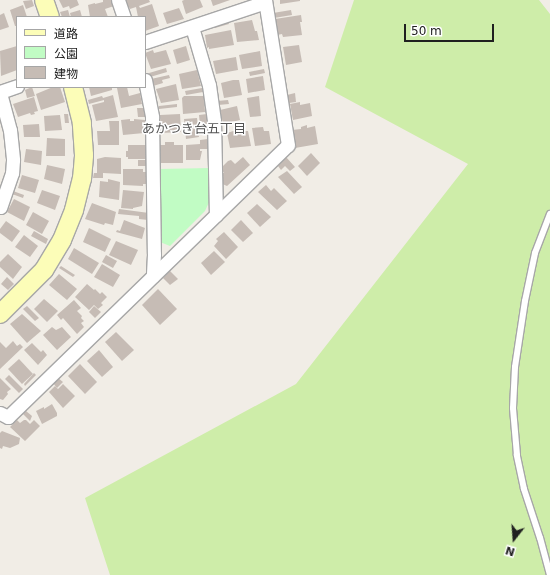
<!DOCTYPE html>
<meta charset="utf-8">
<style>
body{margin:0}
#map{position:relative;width:550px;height:575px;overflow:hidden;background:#f1ede6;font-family:"DejaVu Sans","Noto Sans JP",sans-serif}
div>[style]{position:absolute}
.grass>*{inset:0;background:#ceeda9}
.park>*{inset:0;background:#c1fcc4}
.building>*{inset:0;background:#c6bcb5}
.roads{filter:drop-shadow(1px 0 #a7a7a7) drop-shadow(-1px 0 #a7a7a7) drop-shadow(0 1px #a7a7a7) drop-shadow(0 -1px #a7a7a7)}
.lane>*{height:6px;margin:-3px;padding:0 3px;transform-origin:3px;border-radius:3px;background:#fff}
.street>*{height:13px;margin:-6.5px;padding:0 6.5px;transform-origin:6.5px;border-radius:6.5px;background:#fff}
.secondary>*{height:18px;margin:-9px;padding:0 9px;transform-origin:9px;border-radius:9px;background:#fcfdb8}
span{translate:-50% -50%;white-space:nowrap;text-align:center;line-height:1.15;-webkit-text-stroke:3px #fff;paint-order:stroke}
.neighbourhood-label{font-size:13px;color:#535353}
.legend{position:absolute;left:16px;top:16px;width:130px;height:72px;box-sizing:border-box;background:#fff;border:1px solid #a6a6a6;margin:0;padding:5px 7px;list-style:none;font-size:12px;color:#202020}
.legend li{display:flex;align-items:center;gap:8px;height:20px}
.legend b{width:20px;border:1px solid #a6a6a6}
.north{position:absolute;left:494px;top:519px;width:40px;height:40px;-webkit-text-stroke:3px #fff;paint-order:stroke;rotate:197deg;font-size:11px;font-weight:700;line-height:16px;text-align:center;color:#202020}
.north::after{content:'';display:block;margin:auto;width:14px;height:18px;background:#202020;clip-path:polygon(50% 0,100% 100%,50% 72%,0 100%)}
.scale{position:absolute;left:404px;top:24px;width:90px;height:18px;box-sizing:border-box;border:2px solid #202020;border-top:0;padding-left:5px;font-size:12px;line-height:14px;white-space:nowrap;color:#202020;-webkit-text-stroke:3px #fff;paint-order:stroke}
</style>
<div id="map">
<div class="grass">
<i style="clip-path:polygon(354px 0,539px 0,550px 14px,550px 575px,110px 575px,85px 498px,296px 384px,468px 164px,325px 87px)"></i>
</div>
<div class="park">
<i style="clip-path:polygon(210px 168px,210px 200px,205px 211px,170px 246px,160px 242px,158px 169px)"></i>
</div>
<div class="building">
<i style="clip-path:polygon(32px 0,34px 6px,26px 9px,23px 1px)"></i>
<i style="clip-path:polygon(59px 0,77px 0,79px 5px,70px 9px,69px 6px,63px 8px)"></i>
<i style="clip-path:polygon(103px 0,112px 0,114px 6px,105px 9px,108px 17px,90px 17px,88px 5px,95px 3px,95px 4px,103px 2px)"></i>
<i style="clip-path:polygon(125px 0,149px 0,150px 2px,139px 6px,140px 8px,152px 4px,159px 26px,145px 31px,145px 17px,138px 17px,136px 7px,130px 9px)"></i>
<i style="clip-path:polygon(184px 0,200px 0,203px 7px,186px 14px,182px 1px)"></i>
<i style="clip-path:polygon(211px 0,230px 0,213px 6px)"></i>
<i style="clip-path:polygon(280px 0,300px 0,300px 1px,280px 4px)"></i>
<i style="clip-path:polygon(23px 5px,27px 17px,17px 17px,17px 26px,15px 26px,10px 10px)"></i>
<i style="clip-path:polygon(179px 8px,184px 19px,167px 24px,163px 13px)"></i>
<i style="clip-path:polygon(68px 10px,70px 17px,62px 17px,60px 12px)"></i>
<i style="clip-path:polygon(80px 10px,82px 17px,71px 17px,70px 13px)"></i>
<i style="clip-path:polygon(291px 10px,292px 15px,274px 18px,273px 13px)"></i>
<i style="clip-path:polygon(4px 13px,9px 27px,0 30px,0 15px)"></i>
<i style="clip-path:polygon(301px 15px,302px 22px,300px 22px,302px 35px,283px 37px,282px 34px,277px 35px,275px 19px)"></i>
<i style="clip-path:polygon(252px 20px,255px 31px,257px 31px,259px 40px,237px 42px,234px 23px)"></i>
<i style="clip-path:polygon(228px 21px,229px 24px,215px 28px,214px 26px)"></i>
<i style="clip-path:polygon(231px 30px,234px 45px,209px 49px,209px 47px,207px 48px,205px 35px)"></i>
<i style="clip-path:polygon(299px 45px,302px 62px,286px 65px,283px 47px)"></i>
<i style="clip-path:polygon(17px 46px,17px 70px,1px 76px,0 51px)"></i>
<i style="clip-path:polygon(186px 46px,190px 60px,177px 64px,173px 50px)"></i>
<i style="clip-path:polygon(153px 50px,154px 53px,166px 50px,171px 64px,151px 69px,145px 53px)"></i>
<i style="clip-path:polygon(260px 51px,262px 66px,242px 69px,239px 55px)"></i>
<i style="clip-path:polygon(236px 57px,238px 70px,216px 74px,213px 61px)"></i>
<i style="clip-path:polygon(166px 68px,167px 72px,150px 77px,149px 73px)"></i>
<i style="clip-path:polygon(264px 69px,265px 73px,250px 76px,249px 72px)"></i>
<i style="clip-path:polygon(197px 70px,201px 86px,182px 89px,179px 74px)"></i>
<i style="clip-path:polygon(169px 75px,170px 78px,162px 80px,163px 83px,153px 86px,151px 79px)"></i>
<i style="clip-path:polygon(263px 76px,265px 90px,248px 93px,246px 79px)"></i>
<i style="clip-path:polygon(233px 80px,239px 80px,242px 95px,224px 98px,221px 83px)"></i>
<i style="clip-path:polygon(176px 84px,179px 100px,161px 103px,156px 89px)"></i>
<i style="clip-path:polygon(32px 87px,35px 96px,27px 98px,25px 90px)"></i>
<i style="clip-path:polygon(53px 87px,60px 87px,65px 102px,41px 110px,36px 94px)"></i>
<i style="clip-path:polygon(89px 87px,112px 87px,112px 90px,91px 96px)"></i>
<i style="clip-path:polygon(127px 87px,129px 96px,140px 93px,142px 104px,121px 108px,117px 88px)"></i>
<i style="clip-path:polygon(202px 88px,203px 92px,186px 95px,185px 91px)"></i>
<i style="clip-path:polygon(295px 93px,296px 102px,289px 103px,287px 95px)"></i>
<i style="clip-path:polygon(113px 95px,118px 117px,96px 121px,92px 105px,104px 102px,104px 100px,89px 104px,88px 100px,102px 96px,103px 98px)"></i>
<i style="clip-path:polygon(184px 96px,204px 96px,205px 112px,183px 114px,182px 98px)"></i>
<i style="clip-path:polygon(259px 96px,261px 116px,250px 117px,247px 98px)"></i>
<i style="clip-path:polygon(34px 97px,38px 111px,34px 112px,35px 114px,31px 115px,30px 113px,18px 117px,13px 104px)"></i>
<i style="clip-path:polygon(228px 100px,229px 104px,218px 105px,217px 101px)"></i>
<i style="clip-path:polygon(300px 102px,300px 105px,310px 103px,312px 116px,293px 120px,290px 104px)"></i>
<i style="clip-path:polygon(177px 104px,177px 107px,159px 109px,159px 106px)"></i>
<i style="clip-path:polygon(237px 106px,240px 120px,223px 124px,220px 110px)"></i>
<i style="clip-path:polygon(137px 108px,145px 108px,146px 117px,138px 117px)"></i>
<i style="clip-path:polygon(64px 114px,68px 114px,69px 123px,65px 123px)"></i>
<i style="clip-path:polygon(180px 114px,181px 132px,161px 133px,160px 115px)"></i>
<i style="clip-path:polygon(207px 114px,208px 124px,200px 125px,199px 115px)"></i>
<i style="clip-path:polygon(60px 115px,62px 130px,45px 131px,44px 116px)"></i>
<i style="clip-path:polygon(197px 118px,199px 137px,186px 139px,184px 119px)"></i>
<i style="clip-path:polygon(130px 119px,130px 121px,134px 121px,134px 119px,145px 120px,146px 131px,144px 131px,144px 133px,123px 135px,121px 120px)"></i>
<i style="clip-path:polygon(109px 121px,119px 121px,119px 145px,98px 145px,97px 131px,110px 131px)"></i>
<i style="clip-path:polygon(39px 124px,40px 137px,24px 137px,23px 125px)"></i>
<i style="clip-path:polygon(307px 125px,307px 128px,315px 126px,318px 144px,295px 148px,292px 130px,301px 129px,301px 127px)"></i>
<i style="clip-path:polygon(263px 127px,264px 131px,269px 131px,271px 144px,255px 146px,252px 128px)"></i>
<i style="clip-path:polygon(240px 129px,240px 131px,248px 131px,251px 146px,230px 148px,227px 133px)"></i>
<i style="clip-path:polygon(47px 138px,65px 139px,65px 156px,46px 156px)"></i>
<i style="clip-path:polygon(208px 139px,208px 149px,200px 149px,200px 151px,202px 151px,200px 160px,186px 160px,186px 145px,200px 144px,200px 140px)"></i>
<i style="clip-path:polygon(165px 142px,174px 142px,174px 145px,183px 145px,183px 163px,159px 163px,159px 145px,165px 145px)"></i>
<i style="clip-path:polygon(128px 145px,147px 145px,147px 159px,128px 159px,128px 157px,126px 157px,126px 151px,128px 151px)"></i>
<i style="clip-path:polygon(26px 149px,42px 151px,41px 165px,24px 162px)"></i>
<i style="clip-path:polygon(311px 153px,320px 163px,307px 176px,298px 166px)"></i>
<i style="clip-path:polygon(105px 157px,121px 158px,121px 174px,103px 173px,103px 178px,93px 178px,94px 173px,97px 173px,97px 159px)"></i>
<i style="clip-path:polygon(243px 157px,250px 165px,227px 186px,220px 183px,220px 173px,224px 173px,221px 168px,228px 161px,231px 160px,235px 164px)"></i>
<i style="clip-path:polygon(286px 157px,295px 167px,290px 171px,285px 166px,281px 170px,278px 166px)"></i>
<i style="clip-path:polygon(138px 160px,148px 160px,148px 166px,138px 166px)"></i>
<i style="clip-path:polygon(47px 165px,65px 169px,62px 184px,44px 179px)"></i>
<i style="clip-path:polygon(123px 169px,143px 169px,143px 172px,147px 172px,147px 184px,143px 184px,143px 186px,123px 185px)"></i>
<i style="clip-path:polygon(287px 171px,302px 187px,294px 194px,278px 177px)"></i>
<i style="clip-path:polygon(22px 175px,39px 180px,35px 193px,18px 188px)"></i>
<i style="clip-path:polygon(108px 179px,120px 182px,119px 200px,99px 197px,100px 181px,108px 182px)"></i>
<i style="clip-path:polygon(266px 185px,271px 191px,274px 188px,287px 201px,277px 210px,258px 192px)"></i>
<i style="clip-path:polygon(42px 190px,60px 196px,55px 210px,37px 203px)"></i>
<i style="clip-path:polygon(123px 190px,144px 192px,142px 206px,133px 208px,133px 209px,121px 208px)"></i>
<i style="clip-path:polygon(13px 191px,24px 195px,23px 198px,12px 194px)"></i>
<i style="clip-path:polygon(14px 199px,30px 207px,24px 221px,7px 212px)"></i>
<i style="clip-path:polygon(92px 203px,116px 212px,113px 225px,105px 223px,104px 225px,85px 219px)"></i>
<i style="clip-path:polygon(257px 204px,271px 217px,260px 227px,247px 213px)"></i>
<i style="clip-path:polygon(119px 209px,149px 213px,148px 220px,139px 219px,139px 216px,118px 214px)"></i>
<i style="clip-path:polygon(33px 212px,49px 221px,42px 234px,26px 225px)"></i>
<i style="clip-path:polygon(124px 220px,145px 228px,142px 239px,116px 232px,117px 230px,120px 231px)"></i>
<i style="clip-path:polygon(241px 220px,253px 233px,243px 242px,231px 230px)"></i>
<i style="clip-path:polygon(6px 221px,20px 231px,12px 242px,0 233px,0 229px)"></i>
<i style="clip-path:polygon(89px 228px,111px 239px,105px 252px,83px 242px)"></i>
<i style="clip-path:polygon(34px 231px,48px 239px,46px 244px,31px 236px)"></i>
<i style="clip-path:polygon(224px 232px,238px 247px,226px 259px,214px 246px,218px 241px,216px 239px)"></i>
<i style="clip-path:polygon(24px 235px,38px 246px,30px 257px,15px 247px)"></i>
<i style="clip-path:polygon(116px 241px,138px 250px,131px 265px,109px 255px)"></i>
<i style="clip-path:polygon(74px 248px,99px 263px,92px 274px,68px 259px)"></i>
<i style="clip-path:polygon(214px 251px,225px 262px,211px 275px,201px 263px)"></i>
<i style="clip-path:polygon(8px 254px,22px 267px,13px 279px,0 267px,0 262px)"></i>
<i style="clip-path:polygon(106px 255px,117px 261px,113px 268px,102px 262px)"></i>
<i style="clip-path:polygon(102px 264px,120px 275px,113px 287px,94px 277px)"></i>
<i style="clip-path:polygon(61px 266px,75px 275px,73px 277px,59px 268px)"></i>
<i style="clip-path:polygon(170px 271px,178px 279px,170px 285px,163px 278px)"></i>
<i style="clip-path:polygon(59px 274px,77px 289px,67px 300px,49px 285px)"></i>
<i style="clip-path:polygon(7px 277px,14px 284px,8px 290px,1px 284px)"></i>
<i style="clip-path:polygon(87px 284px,94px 290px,95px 289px,100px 294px,102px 292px,107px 297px,101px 303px,103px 305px,98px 309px,94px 305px,89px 310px,75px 297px)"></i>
<i style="clip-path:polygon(158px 289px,177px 309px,160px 325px,142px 305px)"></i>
<i style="clip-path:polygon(44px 299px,58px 311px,47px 322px,34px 309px)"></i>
<i style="clip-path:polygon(74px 300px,81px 308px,77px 311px,82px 316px,81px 318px,84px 321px,81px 323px,84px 327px,77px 334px,63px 318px,61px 320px,57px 315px)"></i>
<i style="clip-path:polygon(27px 306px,39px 318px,35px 321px,23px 309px)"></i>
<i style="clip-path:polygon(94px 306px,101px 312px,95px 318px,89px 312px)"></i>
<i style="clip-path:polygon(22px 314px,41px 331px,27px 343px,10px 324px)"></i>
<i style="clip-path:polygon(52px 327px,56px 330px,62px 327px,71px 337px,57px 350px,43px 335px)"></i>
<i style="clip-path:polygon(116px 332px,134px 350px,122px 361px,105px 342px)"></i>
<i style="clip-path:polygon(13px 341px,17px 346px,20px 344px,23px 347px,0 369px,0 342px,6px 348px)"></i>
<i style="clip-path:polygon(32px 343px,41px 352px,43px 350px,47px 355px,38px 365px,24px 350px)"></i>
<i style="clip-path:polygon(99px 350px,113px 367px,102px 377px,87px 361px)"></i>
<i style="clip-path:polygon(19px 359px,33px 374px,22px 384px,8px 369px)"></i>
<i style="clip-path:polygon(80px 364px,97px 382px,85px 394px,68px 376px)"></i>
<i style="clip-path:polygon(34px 373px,36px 375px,25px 386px,24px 384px)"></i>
<i style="clip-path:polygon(9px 375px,23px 389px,19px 393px,5px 379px)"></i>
<i style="clip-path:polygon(0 378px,11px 389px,7px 392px,8px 394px,3px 400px,0 399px)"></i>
<i style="clip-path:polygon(58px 378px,63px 382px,57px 388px,53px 383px)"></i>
<i style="clip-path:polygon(63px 384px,75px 396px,63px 408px,49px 392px,55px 386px,58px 389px)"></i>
<i style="clip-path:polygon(52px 404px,57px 413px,57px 416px,42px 424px,36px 411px,44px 407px,44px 409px)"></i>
<i style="clip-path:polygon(26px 411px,32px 416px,30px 421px,23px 414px)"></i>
<i style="clip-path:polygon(17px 420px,20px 423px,24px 420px,26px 420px,30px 424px,34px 420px,40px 426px,25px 441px,10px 427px)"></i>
<i style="clip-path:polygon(2px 431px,20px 438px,19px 444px,10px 448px,3px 446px,2px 449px,0 448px,0 433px)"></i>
</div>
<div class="roads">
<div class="lane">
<i style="left:550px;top:575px;width:38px;rotate:-105deg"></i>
<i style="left:540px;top:538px;width:52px;rotate:-108.1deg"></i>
<i style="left:524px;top:489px;width:35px;rotate:-102deg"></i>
<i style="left:517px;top:455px;width:47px;rotate:-94.9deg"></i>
<i style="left:513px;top:408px;width:41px;rotate:-87.2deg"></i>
<i style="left:515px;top:367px;width:67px;rotate:-81.4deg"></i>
<i style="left:525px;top:301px;width:49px;rotate:-78.2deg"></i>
<i style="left:535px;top:253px;width:42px;rotate:-69deg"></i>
</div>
<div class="street">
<i style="left:118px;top:0;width:18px;rotate:71deg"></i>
<i style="left:192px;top:27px;width:60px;rotate:73.7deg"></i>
<i style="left:209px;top:85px;width:36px;rotate:82deg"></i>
<i style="left:214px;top:121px;width:94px;rotate:88.8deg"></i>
<i style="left:145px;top:42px;width:126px;rotate:-18.4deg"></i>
<i style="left:145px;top:80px;width:38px;rotate:79deg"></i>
<i style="left:152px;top:117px;width:137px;rotate:89.2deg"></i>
<i style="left:154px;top:254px;width:22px;rotate:93deg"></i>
<i style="left:0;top:92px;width:18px;rotate:-19deg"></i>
<i style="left:0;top:93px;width:38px;rotate:75deg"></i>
<i style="left:10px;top:130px;width:30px;rotate:84deg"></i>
<i style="left:13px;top:160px;width:13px;rotate:94deg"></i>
<i style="left:12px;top:173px;width:36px;rotate:109deg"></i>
<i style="left:0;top:413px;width:9px;rotate:27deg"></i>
<i style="left:8px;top:417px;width:390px;rotate:-44.2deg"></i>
<i style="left:288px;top:145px;width:147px;rotate:-99deg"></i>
</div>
<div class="secondary">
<i style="left:44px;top:0;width:18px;rotate:71deg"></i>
<i style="left:0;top:314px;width:62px;rotate:-45deg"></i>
<i style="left:44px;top:270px;width:35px;rotate:-59deg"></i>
<i style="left:62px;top:240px;width:32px;rotate:-68deg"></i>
<i style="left:74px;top:210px;width:32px;rotate:-76deg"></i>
<i style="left:82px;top:179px;width:24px;rotate:-85deg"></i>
<i style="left:84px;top:155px;width:32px;rotate:-94deg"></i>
<i style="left:82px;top:123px;width:37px;rotate:-104deg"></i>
</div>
</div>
<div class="neighbourhood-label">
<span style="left:194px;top:129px">あかつき台五丁目</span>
</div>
<ul class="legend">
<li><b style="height:5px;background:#fcfdb8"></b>道路</li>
<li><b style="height:11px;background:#c1fcc4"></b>公園</li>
<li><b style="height:11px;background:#c6bcb5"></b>建物</li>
</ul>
<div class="north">N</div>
<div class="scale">50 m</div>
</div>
